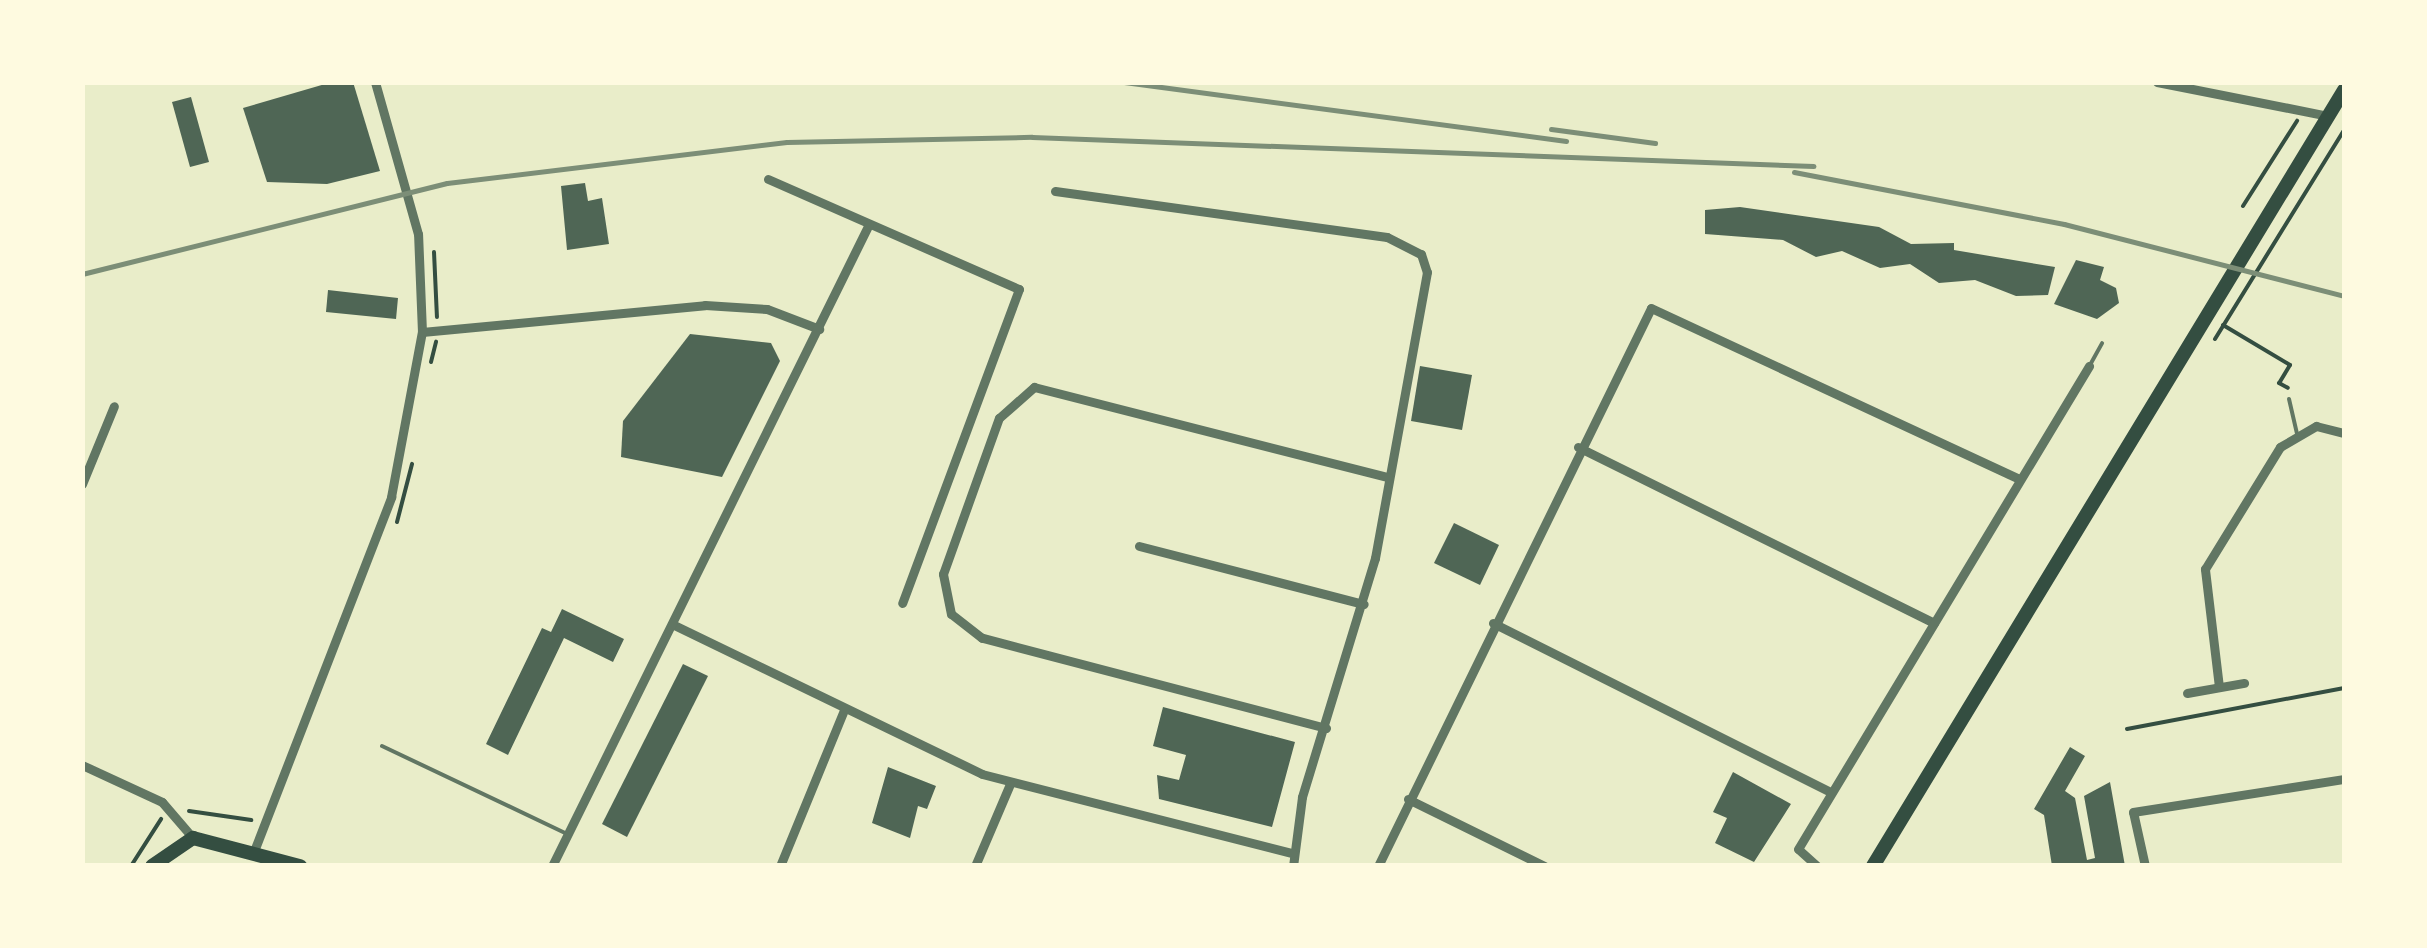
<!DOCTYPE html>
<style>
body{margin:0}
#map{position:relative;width:2427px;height:948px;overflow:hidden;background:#e9edc9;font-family:Lato,sans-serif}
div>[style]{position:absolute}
.building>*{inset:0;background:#4f6655}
.path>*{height:4px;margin:-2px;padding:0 2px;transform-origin:2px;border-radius:2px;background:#344e41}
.service>*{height:4px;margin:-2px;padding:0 2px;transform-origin:2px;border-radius:2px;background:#617663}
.minor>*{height:9px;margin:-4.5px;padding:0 4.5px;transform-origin:4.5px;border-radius:4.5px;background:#617663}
.primary>*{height:14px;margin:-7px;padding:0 7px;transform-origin:7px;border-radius:7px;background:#344e41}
.trunk>*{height:14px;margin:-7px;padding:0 7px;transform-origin:7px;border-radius:7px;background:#344e41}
.rail>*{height:5px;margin:-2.5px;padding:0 2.5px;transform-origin:2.5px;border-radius:2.5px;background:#7c8e77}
span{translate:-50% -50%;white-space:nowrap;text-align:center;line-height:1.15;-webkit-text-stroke:8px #fefae0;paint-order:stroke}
.frame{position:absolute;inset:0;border:85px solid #fefae0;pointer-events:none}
</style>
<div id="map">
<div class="building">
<i style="clip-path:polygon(332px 82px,353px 82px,380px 171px,327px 184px,267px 182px,243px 108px)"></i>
<i style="clip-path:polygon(191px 97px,209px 162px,190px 167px,172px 102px)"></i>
<i style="clip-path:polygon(585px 183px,588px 201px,602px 198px,609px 244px,567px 250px,561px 186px)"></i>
<i style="clip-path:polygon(1740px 207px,1879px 227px,1911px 244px,1954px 243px,1954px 250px,2055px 267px,2048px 295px,2016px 296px,1975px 280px,1939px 283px,1910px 264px,1880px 268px,1842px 251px,1816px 257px,1783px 240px,1705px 234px,1705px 210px)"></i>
<i style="clip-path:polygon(2076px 260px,2104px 267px,2100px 280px,2116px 288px,2119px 303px,2097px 319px,2054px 304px)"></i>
<i style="clip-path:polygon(328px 290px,398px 298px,396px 319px,326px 312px)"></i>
<i style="clip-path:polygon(690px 334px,771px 343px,780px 361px,722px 477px,621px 457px,623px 421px)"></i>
<i style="clip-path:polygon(1420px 366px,1472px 375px,1462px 430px,1411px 421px)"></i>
<i style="clip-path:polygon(1454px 523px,1499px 545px,1480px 585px,1434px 563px)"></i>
<i style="clip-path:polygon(562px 609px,624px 639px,613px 662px,564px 638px,508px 755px,486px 744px,542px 628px,551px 632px)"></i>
<i style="clip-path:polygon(683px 664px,708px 676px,627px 837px,602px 824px)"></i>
<i style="clip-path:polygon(1163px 707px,1295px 742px,1272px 827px,1159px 799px,1157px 775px,1179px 780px,1186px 755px,1153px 746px)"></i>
<i style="clip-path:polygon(2070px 747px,2085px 756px,2065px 791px,2075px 798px,2087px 860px,2095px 858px,2084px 796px,2110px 782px,2125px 866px,2052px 866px,2044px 815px,2034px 809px)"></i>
<i style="clip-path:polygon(888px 767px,936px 786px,927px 809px,918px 806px,910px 838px,872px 823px)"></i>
<i style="clip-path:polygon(1733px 772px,1791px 804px,1754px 862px,1715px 843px,1727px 818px,1713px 812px)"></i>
</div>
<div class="path">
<i style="left:2243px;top:206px;width:101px;rotate:-57.6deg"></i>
<i style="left:434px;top:252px;width:65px;rotate:87.4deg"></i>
<i style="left:2223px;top:325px;width:78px;rotate:30.8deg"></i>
<i style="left:2290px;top:365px;width:21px;rotate:121deg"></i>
<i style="left:2279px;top:383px;width:10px;rotate:29deg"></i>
<i style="left:2215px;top:339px;width:246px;rotate:-58.3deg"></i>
<i style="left:431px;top:362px;width:21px;rotate:-76deg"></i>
<i style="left:397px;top:522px;width:60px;rotate:-75.5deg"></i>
<i style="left:2127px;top:729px;width:221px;rotate:-10.7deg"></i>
<i style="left:189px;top:811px;width:63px;rotate:8.3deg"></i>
<i style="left:131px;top:866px;width:56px;rotate:-57.4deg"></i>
</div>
<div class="service">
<i style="left:2090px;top:365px;width:25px;rotate:-61deg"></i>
<i style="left:2289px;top:399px;width:35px;rotate:77deg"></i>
<i style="left:382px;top:746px;width:205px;rotate:25.4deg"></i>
</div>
<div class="minor">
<i style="left:2157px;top:82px;width:174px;rotate:11.2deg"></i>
<i style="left:768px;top:179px;width:274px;rotate:23.7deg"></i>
<i style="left:1019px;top:289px;width:335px;rotate:110.4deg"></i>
<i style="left:1055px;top:191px;width:335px;rotate:7.9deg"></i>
<i style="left:1387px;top:237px;width:38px;rotate:27deg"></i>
<i style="left:1421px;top:254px;width:19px;rotate:72deg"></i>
<i style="left:1427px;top:272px;width:291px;rotate:100.3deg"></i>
<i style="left:1375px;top:558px;width:250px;rotate:107deg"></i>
<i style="left:1302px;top:797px;width:70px;rotate:97.4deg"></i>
<i style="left:422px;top:332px;width:284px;rotate:-5.4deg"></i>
<i style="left:705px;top:305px;width:62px;rotate:3.7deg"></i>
<i style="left:767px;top:309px;width:56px;rotate:21deg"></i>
<i style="left:1578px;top:447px;width:397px;rotate:26.3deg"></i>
<i style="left:82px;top:484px;width:84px;rotate:-67.7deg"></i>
<i style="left:1139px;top:546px;width:232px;rotate:14.5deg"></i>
<i style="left:1493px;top:623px;width:378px;rotate:26.6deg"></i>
<i style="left:672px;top:624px;width:344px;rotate:25.8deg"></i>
<i style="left:982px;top:774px;width:320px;rotate:14.3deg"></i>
<i style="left:2219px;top:687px;width:119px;rotate:-96.8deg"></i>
<i style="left:2205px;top:569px;width:143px;rotate:-58.4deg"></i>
<i style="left:2280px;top:447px;width:42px;rotate:-30.3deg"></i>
<i style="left:2316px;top:426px;width:29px;rotate:14deg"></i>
<i style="left:2187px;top:693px;width:58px;rotate:-10deg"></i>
<i style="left:1326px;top:728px;width:356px;rotate:-165.3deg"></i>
<i style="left:982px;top:638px;width:39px;rotate:-142deg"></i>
<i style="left:951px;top:614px;width:41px;rotate:-101.3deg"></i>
<i style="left:943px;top:574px;width:166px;rotate:-70.3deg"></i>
<i style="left:999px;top:418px;width:47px;rotate:-41.5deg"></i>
<i style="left:1034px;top:387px;width:365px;rotate:14.3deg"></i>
<i style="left:82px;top:765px;width:88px;rotate:24.8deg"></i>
<i style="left:162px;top:802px;width:48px;rotate:49.3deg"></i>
<i style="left:1408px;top:799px;width:152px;rotate:26.2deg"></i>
<i style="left:254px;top:851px;width:380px;rotate:-68.8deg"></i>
<i style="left:391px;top:497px;width:168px;rotate:-79.4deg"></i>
<i style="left:422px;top:332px;width:98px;rotate:-92.3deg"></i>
<i style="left:418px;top:234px;width:158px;rotate:-105.8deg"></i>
<i style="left:552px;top:866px;width:716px;rotate:-63.72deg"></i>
<i style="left:780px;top:866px;width:169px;rotate:-67.7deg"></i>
<i style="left:975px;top:866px;width:89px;rotate:-66.9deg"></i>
<i style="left:1378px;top:866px;width:621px;rotate:-63.93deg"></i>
<i style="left:1651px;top:308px;width:404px;rotate:24.9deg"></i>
<i style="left:1817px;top:866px;width:25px;rotate:-138deg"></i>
<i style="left:1798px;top:849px;width:564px;rotate:-58.93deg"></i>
<i style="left:2145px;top:866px;width:55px;rotate:-102.5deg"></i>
<i style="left:2133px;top:812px;width:214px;rotate:-8.9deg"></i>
</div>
<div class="primary">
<i style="left:152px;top:866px;width:50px;rotate:-34.3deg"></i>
<i style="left:193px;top:838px;width:111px;rotate:14.7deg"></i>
</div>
<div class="trunk">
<i style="left:1873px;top:866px;width:908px;rotate:-58.74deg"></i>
</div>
<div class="rail">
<i style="left:1124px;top:82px;width:446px;rotate:7.6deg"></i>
<i style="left:1551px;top:129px;width:105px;rotate:7.7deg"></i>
<i style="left:1794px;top:172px;width:275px;rotate:10.9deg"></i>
<i style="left:2064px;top:224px;width:289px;rotate:14.4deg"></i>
<i style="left:82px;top:274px;width:376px;rotate:-14deg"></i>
<i style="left:447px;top:183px;width:342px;rotate:-6.9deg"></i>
<i style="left:787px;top:142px;width:245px;rotate:-1.2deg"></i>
<i style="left:1032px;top:137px;width:782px;rotate:2.13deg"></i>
</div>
<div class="frame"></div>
</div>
